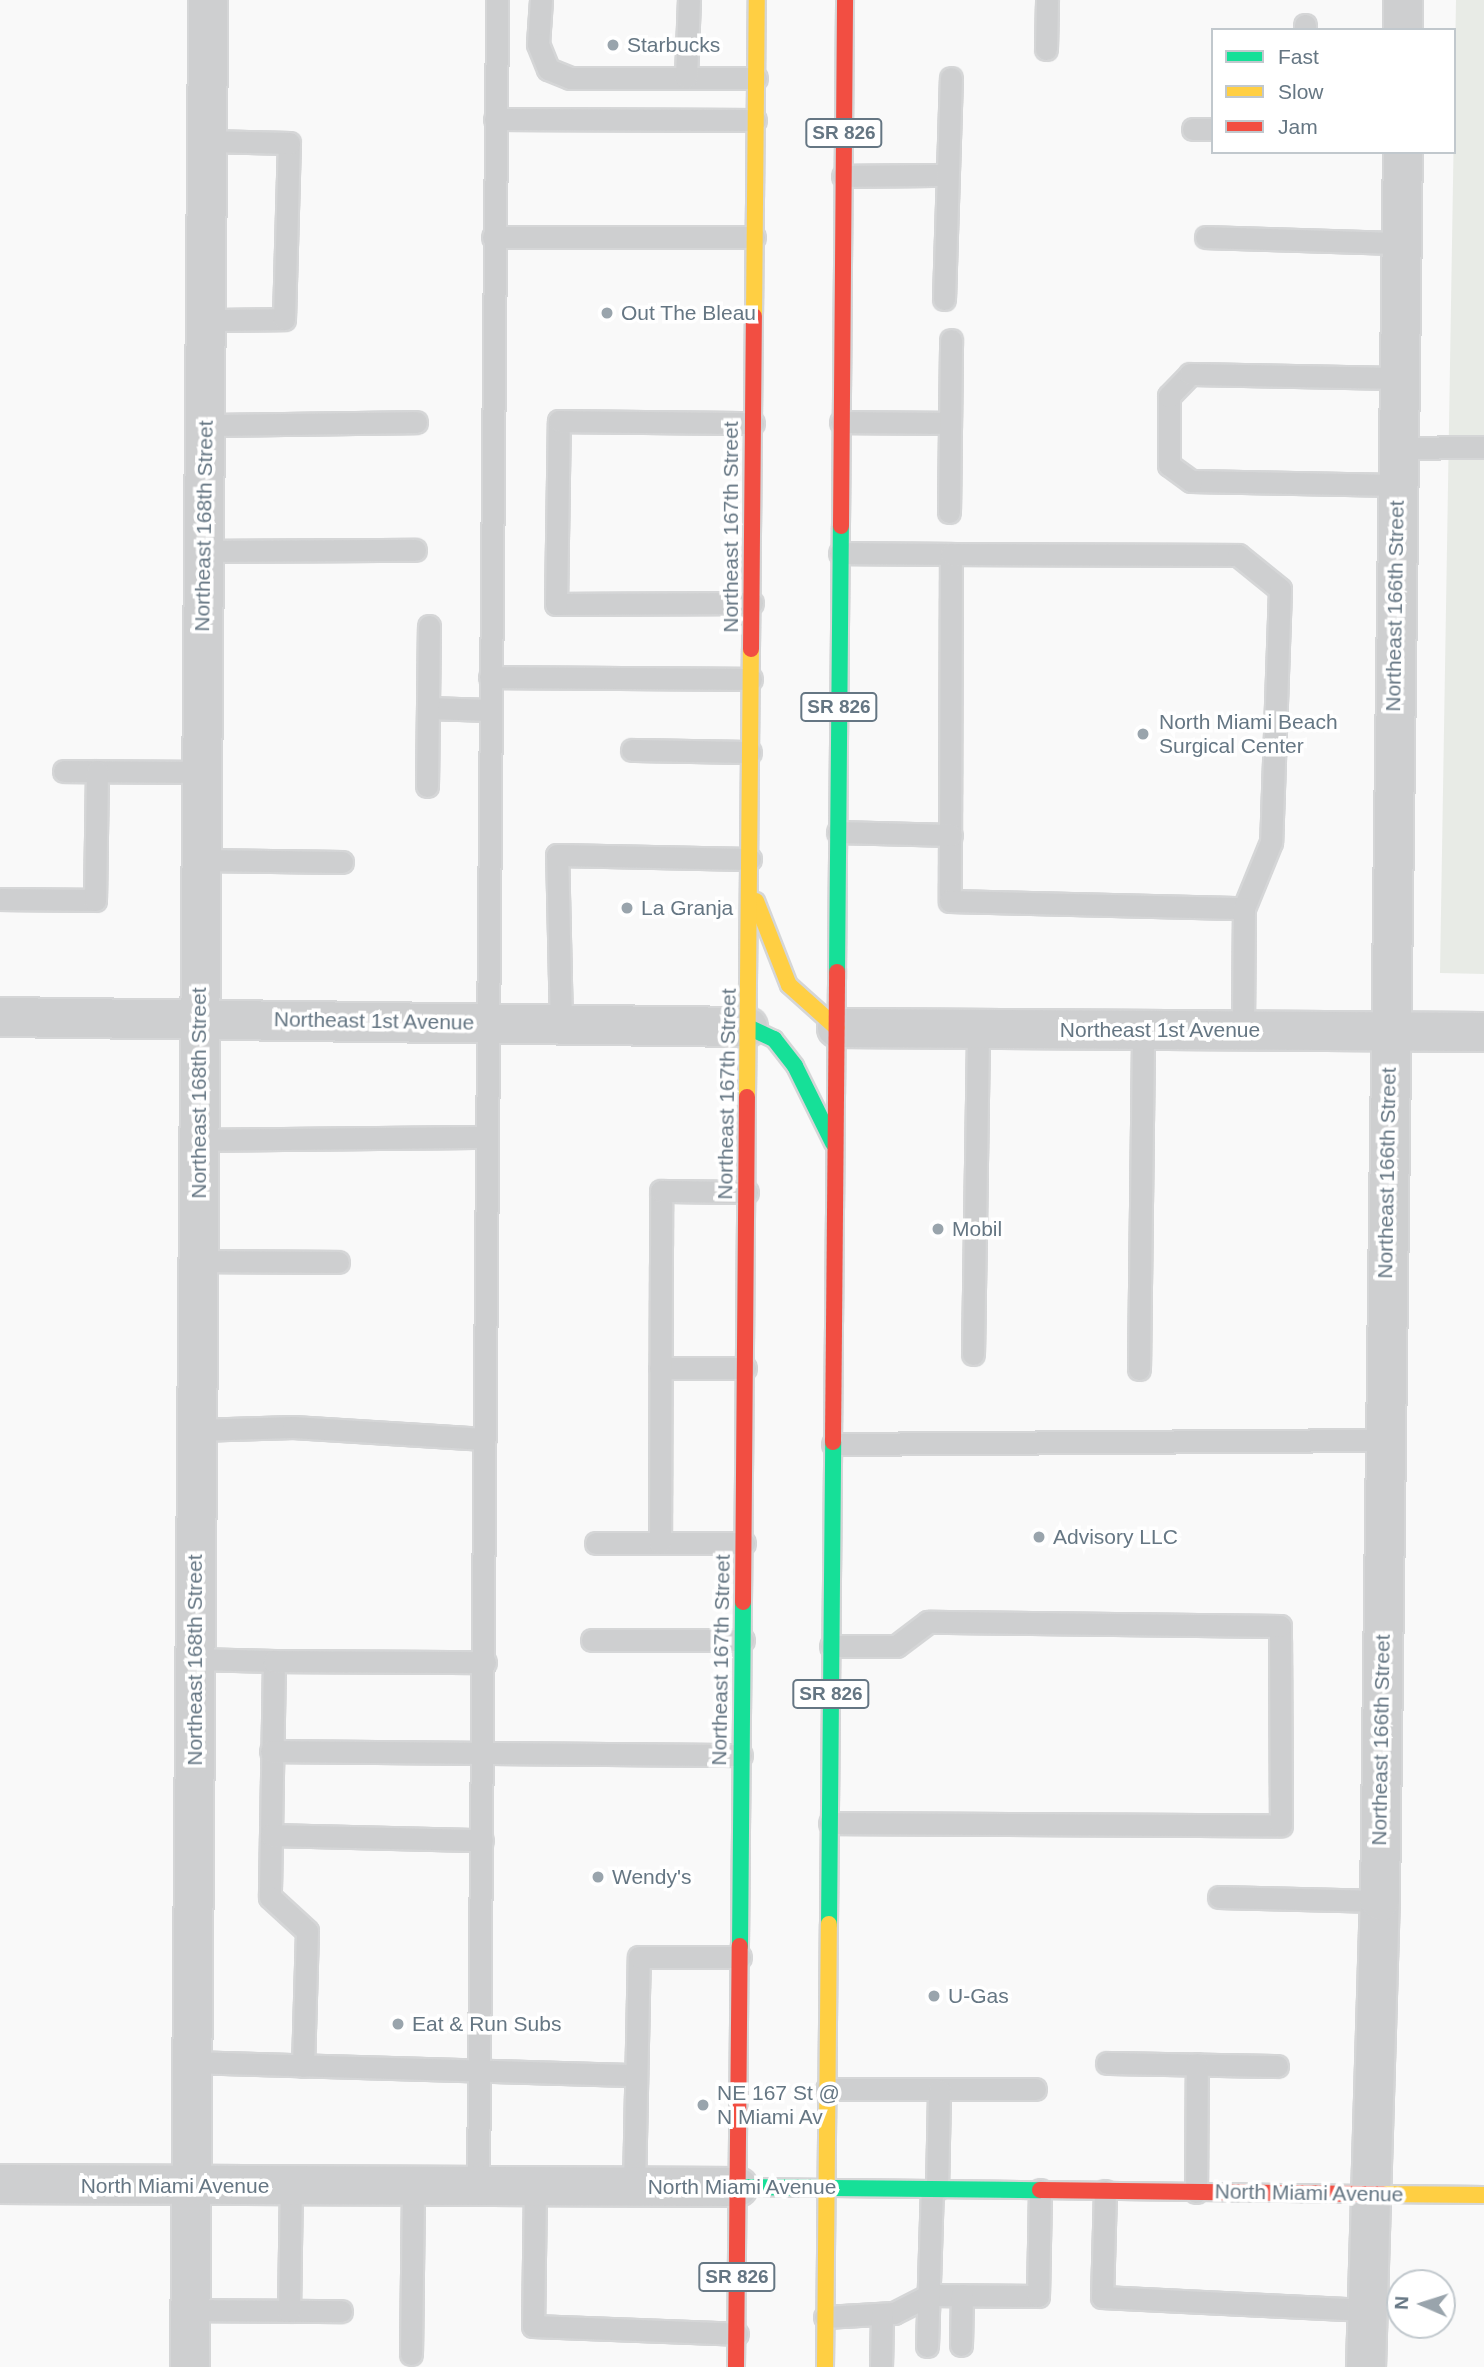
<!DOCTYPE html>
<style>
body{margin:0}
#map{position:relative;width:1484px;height:2367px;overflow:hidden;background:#f9f9f9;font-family:Helvetica,sans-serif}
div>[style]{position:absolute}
.green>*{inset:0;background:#e8ebe6}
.roads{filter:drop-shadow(2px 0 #d5d6d7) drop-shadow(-2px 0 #d5d6d7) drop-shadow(0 2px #d5d6d7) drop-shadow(0 -2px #d5d6d7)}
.lane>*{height:21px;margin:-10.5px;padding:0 10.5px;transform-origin:10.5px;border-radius:10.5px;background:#cecfd0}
.street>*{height:38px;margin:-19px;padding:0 19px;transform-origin:19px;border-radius:19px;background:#cecfd0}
.fast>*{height:16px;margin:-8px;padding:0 8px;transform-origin:8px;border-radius:8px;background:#16e098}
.slow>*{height:16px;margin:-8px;padding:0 8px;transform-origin:8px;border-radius:8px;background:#ffcf43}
.jam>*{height:16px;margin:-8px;padding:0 8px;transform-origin:8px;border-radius:8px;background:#f24e42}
.dots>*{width:19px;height:19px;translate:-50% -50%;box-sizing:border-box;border:4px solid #fff;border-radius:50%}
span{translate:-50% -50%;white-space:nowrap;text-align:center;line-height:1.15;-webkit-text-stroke:7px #fff;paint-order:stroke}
.shield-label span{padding:2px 5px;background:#fff;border:2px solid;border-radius:5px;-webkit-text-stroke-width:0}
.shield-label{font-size:19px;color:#657683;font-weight:700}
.poi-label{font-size:21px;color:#657683}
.left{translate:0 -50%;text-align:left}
.street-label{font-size:21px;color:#657683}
.legend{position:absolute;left:1211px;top:28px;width:245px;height:126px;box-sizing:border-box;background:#fff;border:2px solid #c1c8cd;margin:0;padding:9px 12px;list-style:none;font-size:21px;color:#657683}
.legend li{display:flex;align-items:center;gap:14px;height:35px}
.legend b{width:35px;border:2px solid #c1c8cd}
.north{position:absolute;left:1386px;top:2269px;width:70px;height:70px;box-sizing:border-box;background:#fff;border:2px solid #c1c8cd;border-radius:50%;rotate:273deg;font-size:19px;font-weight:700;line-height:28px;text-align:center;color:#657683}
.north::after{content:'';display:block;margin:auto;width:24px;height:32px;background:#99a4ac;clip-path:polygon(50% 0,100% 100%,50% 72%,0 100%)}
</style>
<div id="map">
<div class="green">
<i style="clip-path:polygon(1456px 0,1484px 0,1484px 974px,1440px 973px)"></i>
</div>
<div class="roads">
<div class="lane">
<i style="left:541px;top:0;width:44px;rotate:93.9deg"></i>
<i style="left:538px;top:44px;width:27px;rotate:68deg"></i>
<i style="left:548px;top:69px;width:24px;rotate:22deg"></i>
<i style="left:570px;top:78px;width:186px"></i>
<i style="left:1305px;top:30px;width:5px;rotate:-90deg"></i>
<i style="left:1046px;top:49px;width:49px;rotate:-88.8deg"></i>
<i style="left:686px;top:77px;width:77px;rotate:-87.8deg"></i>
<i style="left:495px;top:119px;width:260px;rotate:0.2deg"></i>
<i style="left:1193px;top:129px;width:20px"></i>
<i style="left:843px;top:176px;width:104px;rotate:-0.6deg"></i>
<i style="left:493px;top:237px;width:261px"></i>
<i style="left:1206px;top:237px;width:195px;rotate:1.8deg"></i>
<i style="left:944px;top:299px;width:221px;rotate:-88.2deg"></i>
<i style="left:206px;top:320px;width:78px;rotate:-0.7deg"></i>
<i style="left:284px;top:319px;width:176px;rotate:-88.4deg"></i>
<i style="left:289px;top:143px;width:82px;rotate:-178.6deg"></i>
<i style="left:841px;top:422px;width:109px;rotate:0.5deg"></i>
<i style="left:205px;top:425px;width:211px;rotate:-0.8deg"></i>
<i style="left:1398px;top:448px;width:86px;rotate:-0.7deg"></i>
<i style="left:1397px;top:485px;width:206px;rotate:-178.9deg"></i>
<i style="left:1191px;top:481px;width:27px;rotate:-144deg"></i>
<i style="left:1169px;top:465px;width:69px;rotate:-90deg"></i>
<i style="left:1169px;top:396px;width:30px;rotate:-46deg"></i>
<i style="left:1190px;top:374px;width:209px;rotate:1.1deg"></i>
<i style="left:949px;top:512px;width:172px;rotate:-89.3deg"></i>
<i style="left:203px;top:551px;width:212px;rotate:-0.3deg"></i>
<i style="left:840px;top:553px;width:111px;rotate:0.5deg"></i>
<i style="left:951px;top:554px;width:347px;rotate:90.2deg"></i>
<i style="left:950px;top:901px;width:294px;rotate:1.4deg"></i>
<i style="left:951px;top:554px;width:287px;rotate:0.2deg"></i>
<i style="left:1238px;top:555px;width:54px;rotate:39deg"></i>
<i style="left:1280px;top:589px;width:253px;rotate:92deg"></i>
<i style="left:1271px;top:842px;width:71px;rotate:112.2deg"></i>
<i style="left:1244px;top:908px;width:122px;rotate:90.5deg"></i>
<i style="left:752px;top:603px;width:196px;rotate:179.7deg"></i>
<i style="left:556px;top:604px;width:183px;rotate:-89.1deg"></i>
<i style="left:559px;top:421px;width:194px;rotate:0.6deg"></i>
<i style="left:490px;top:677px;width:261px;rotate:0.4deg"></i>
<i style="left:428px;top:708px;width:62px;rotate:1.8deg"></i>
<i style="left:632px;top:750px;width:118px;rotate:1deg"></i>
<i style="left:64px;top:771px;width:137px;rotate:0.4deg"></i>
<i style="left:427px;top:786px;width:160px;rotate:-89.3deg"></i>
<i style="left:838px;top:832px;width:113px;rotate:1.5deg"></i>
<i style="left:201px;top:860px;width:141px;rotate:0.8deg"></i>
<i style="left:0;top:899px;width:95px;rotate:0.6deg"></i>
<i style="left:95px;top:900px;width:129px;rotate:-89.1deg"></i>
<i style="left:561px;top:1025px;width:170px;rotate:-91.3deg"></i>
<i style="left:557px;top:855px;width:193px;rotate:1.2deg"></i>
<i style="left:198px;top:1140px;width:288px;rotate:-0.6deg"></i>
<i style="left:197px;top:1261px;width:141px;rotate:0.4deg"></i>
<i style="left:973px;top:1354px;width:325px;rotate:-89.1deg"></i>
<i style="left:660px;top:1368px;width:85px"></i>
<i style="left:1139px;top:1369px;width:339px;rotate:-89.3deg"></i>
<i style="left:196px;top:1430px;width:97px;rotate:-1.8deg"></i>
<i style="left:293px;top:1427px;width:192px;rotate:3.6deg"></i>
<i style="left:833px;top:1444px;width:551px;rotate:-0.42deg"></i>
<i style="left:596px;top:1543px;width:148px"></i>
<i style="left:660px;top:1543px;width:352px;rotate:-89.8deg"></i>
<i style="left:661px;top:1191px;width:86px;rotate:0.7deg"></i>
<i style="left:592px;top:1640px;width:151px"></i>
<i style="left:195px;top:1659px;width:79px;rotate:1.5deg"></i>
<i style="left:274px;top:1661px;width:236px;rotate:91deg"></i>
<i style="left:270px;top:1897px;width:50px;rotate:42.6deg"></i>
<i style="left:307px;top:1931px;width:135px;rotate:91.7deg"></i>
<i style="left:274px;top:1661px;width:211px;rotate:0.3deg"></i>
<i style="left:271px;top:1751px;width:470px;rotate:0.5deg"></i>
<i style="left:830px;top:1823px;width:451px;rotate:0.3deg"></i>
<i style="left:1281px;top:1825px;width:199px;rotate:-90.3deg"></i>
<i style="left:1280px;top:1626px;width:352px;rotate:-179.3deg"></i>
<i style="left:928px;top:1622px;width:40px;rotate:143deg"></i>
<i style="left:896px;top:1646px;width:65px;rotate:180deg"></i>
<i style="left:271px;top:1835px;width:211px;rotate:1.4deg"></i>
<i style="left:1219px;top:1897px;width:161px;rotate:1.4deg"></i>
<i style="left:191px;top:2062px;width:445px;rotate:1.7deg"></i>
<i style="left:1107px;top:2063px;width:170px;rotate:1deg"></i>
<i style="left:827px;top:2089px;width:208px"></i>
<i style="left:478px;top:2187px;width:2187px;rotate:-89.5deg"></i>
<i style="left:535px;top:2187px;width:139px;rotate:90.8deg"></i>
<i style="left:533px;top:2326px;width:204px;rotate:2.2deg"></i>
<i style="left:634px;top:2187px;width:230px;rotate:-88.8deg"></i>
<i style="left:639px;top:1957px;width:101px"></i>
<i style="left:937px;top:2189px;width:99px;rotate:-88.8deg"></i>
<i style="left:1105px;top:2191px;width:106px;rotate:91.6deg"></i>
<i style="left:1102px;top:2297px;width:264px;rotate:2.8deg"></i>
<i style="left:1196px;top:2192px;width:128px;rotate:-89.6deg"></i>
<i style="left:190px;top:2310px;width:151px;rotate:0.4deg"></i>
<i style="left:289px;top:2311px;width:124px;rotate:-89.1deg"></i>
<i style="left:825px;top:2317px;width:69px;rotate:-3.3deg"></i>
<i style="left:894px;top:2313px;width:39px;rotate:-27deg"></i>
<i style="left:929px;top:2295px;width:109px;rotate:0.5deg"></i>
<i style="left:1038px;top:2296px;width:106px;rotate:-88.9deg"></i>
<i style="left:961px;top:2345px;width:50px;rotate:-88.9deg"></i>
<i style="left:927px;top:2346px;width:157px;rotate:-88.2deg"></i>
<i style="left:411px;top:2354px;width:167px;rotate:-89.3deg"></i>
<i style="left:881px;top:2367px;width:53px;rotate:-88.9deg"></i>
</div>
<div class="street">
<i style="left:1403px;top:30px;width:30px;rotate:-90deg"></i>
<i style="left:0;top:1017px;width:748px;rotate:0.77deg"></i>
<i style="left:837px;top:1028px;width:647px;rotate:0.35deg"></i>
<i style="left:0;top:2184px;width:738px;rotate:0.23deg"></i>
<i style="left:190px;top:2367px;width:2367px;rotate:-89.56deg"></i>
<i style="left:1366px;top:2367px;width:466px;rotate:-88.3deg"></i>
<i style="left:1380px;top:1901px;width:1749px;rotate:-89.25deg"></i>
</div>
<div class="fast">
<i style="left:837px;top:972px;width:446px;rotate:-89.5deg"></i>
<i style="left:748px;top:1027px;width:29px;rotate:25deg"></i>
<i style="left:774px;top:1039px;width:34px;rotate:52deg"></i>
<i style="left:795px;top:1066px;width:86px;rotate:63.7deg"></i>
<i style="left:829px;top:1924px;width:482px;rotate:-89.5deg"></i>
<i style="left:740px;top:1946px;width:344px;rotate:-89.5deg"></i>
<i style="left:738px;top:2187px;width:302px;rotate:0.6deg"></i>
</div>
<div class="slow">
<i style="left:754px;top:316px;width:316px;rotate:-89.5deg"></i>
<i style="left:756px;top:901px;width:90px;rotate:68.6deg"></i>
<i style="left:789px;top:985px;width:64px;rotate:41.9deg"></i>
<i style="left:747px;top:1097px;width:448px;rotate:-89.5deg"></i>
<i style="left:1383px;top:2194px;width:101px;rotate:0.6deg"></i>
<i style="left:825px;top:2367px;width:443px;rotate:-89.5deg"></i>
</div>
<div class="jam">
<i style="left:841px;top:526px;width:526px;rotate:-89.56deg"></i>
<i style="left:751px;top:649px;width:333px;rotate:-89.5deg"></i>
<i style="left:833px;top:1442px;width:470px;rotate:-89.5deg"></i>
<i style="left:743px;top:1602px;width:505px;rotate:-89.55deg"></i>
<i style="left:1040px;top:2190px;width:343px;rotate:0.7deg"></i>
<i style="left:736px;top:2367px;width:421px;rotate:-89.5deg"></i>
</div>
</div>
<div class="dots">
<i style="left:613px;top:45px;background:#99a4ac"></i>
<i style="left:607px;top:313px;background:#99a4ac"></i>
<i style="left:1143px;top:734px;background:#99a4ac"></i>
<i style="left:627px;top:908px;background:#99a4ac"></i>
<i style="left:938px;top:1229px;background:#99a4ac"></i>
<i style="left:1039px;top:1537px;background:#99a4ac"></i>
<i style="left:598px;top:1877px;background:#99a4ac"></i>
<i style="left:934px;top:1996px;background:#99a4ac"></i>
<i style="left:398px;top:2024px;background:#99a4ac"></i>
<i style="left:703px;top:2105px;background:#99a4ac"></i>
</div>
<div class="shield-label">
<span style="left:844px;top:133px">SR 826</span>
<span style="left:839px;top:707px">SR 826</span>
<span style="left:831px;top:1694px">SR 826</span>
<span style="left:737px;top:2277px">SR 826</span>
</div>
<div class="poi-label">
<span class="left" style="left:627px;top:45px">Starbucks</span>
<span class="left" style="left:621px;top:313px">Out The Bleau</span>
<span class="left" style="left:1159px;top:734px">North Miami Beach<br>Surgical Center</span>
<span class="left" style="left:641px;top:908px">La Granja</span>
<span class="left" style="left:952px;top:1229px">Mobil</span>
<span class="left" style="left:1053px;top:1537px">Advisory LLC</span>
<span class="left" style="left:612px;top:1877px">Wendy's</span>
<span class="left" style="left:948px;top:1996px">U-Gas</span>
<span class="left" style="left:412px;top:2024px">Eat &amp; Run Subs</span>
<span class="left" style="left:717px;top:2105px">NE 167 St @<br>N Miami Av</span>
</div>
<div class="street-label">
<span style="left:204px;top:526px;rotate:-89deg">Northeast 168th Street</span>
<span style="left:731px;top:527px;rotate:-90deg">Northeast 167th Street</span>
<span style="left:1395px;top:606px;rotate:-89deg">Northeast 166th Street</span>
<span style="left:374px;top:1021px;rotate:1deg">Northeast 1st Avenue</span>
<span style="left:1160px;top:1030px">Northeast 1st Avenue</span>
<span style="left:199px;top:1093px;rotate:-90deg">Northeast 168th Street</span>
<span style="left:727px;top:1094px;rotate:-89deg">Northeast 167th Street</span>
<span style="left:1387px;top:1173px;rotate:-89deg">Northeast 166th Street</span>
<span style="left:195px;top:1660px;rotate:-90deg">Northeast 168th Street</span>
<span style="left:721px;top:1660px;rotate:-89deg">Northeast 167th Street</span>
<span style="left:1381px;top:1740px;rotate:-89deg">Northeast 166th Street</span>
<span style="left:175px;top:2186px">North Miami Avenue</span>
<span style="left:742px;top:2187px">North Miami Avenue</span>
<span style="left:1309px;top:2193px;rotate:1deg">North Miami Avenue</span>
</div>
<ul class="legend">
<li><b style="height:9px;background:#16e098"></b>Fast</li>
<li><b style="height:9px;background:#ffcf43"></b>Slow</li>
<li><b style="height:9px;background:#f24e42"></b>Jam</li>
</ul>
<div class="north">N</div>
</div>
